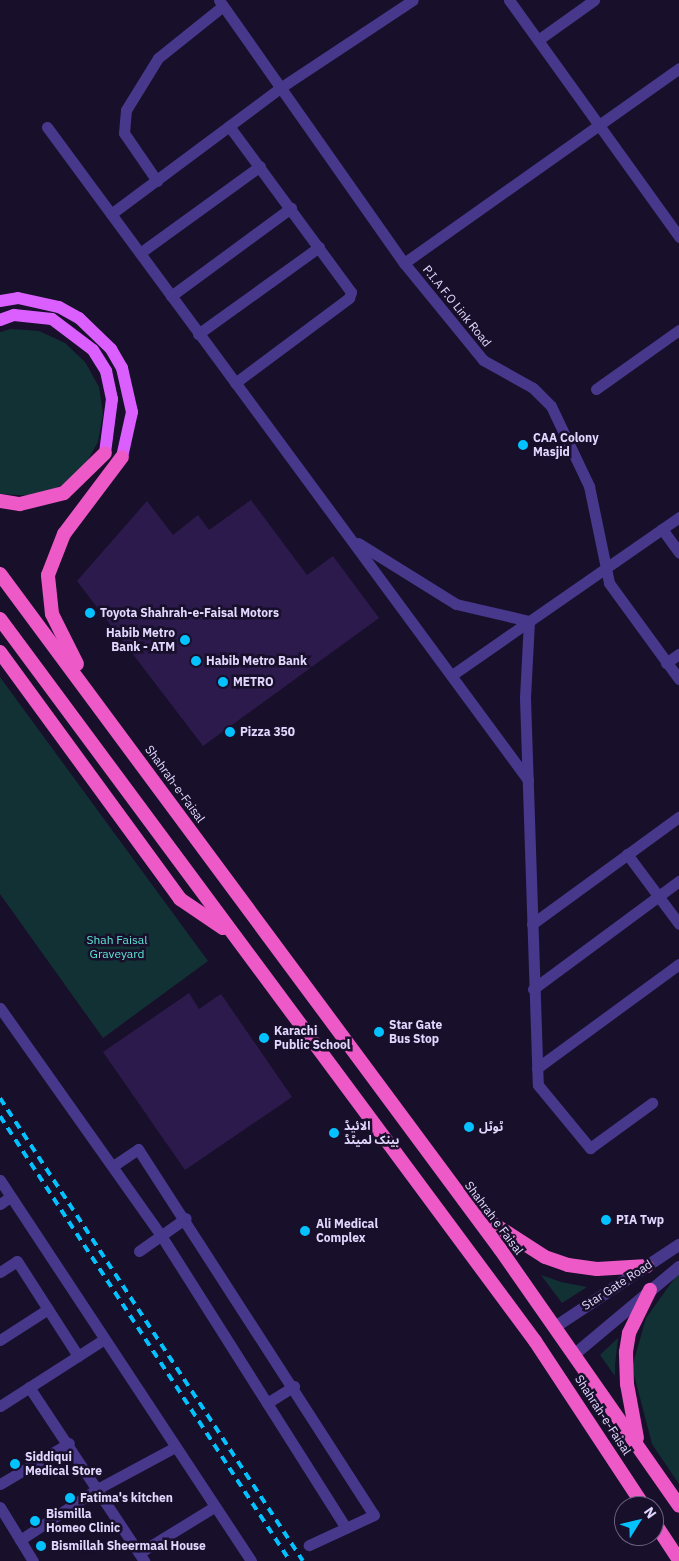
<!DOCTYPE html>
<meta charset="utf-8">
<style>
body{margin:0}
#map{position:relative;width:679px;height:1561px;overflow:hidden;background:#180f2a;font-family:"IBM Plex Sans","Noto Sans Arabic",sans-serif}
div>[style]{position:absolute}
.green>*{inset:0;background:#123134}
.building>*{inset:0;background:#2c1a4c}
.minor>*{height:11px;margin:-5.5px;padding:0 5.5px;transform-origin:5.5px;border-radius:5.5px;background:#48388b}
.tertiary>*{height:12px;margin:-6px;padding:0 6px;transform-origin:6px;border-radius:6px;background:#48388b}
.primary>*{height:12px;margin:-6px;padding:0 6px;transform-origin:6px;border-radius:6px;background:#db5fff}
.trunk>*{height:14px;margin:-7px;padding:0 7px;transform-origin:7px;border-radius:7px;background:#ed59c6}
.rail>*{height:4px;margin-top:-2px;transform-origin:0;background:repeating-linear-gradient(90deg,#04c1ff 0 8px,transparent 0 14px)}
.dots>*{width:14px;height:14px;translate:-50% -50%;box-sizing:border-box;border:2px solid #180f2a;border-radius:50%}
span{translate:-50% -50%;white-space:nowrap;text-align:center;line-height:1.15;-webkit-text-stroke:5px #180f2a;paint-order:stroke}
.street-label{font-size:12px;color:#e2d8ff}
.poi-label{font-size:12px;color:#e2d8ff;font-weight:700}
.left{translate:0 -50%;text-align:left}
.right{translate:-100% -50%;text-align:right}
.park-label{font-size:12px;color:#5de6d8}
.north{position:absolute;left:614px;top:1496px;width:50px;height:50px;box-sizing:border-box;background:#180f2a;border:1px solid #695f7f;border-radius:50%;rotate:54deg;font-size:14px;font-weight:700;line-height:20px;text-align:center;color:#e2d8ff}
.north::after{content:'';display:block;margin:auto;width:18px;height:22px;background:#04c1ff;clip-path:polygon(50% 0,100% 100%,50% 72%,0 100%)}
</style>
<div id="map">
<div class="green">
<i style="clip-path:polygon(11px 329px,39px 331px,65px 343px,85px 362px,99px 387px,103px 414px,98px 442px,84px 467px,63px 485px,37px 496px,0 494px,0 332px)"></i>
<i style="clip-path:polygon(0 677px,208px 961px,103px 1038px,0 894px)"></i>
<i style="clip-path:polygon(679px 1272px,679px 1484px,652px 1444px,632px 1367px,646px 1318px)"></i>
<i style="clip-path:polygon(541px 1275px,561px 1282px,587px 1287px,562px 1303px)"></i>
<i style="clip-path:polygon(618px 1338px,615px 1365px,615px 1376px,600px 1355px)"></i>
</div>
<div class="building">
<i style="clip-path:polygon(251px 500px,307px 575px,333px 556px,379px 618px,203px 746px,77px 581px,147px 501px,173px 535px,198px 515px,209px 530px)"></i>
<i style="clip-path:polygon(189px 993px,199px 1009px,221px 994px,292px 1097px,185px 1170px,103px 1052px)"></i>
</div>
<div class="minor">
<i style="left:219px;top:0;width:322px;rotate:54.9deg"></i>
<i style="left:404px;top:263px;width:125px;rotate:50.8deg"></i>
<i style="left:483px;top:360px;width:57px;rotate:29.2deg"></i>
<i style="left:533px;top:388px;width:25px;rotate:45deg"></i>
<i style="left:551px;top:406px;width:89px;rotate:64.6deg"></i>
<i style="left:589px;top:486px;width:99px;rotate:78.3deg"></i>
<i style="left:609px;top:583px;width:119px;rotate:53.9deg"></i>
<i style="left:509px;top:0;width:292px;rotate:54.3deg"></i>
<i style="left:538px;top:40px;width:69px;rotate:-35.5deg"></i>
<i style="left:229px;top:126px;width:206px;rotate:53.7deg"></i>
<i style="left:351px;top:292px;width:6px;rotate:108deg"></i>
<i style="left:349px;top:298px;width:142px;rotate:143.3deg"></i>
<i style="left:47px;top:127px;width:811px;rotate:53.62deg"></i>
<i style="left:157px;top:181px;width:58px;rotate:-124.5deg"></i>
<i style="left:124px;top:133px;width:23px;rotate:-85deg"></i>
<i style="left:126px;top:110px;width:61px;rotate:-58.4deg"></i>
<i style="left:158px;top:58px;width:83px;rotate:-38.7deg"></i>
<i style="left:111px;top:214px;width:211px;rotate:-36.7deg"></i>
<i style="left:280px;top:88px;width:159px;rotate:-33.5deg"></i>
<i style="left:140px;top:253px;width:148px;rotate:-35.9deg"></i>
<i style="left:404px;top:263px;width:337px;rotate:-35.3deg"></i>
<i style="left:171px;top:296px;width:149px;rotate:-36.3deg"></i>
<i style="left:198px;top:334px;width:149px;rotate:-35.7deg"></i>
<i style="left:596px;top:389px;width:102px;rotate:-35.4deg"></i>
<i style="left:662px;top:529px;width:29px;rotate:54deg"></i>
<i style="left:358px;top:543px;width:115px;rotate:31.9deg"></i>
<i style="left:456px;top:604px;width:75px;rotate:13.1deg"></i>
<i style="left:529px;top:621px;width:77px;rotate:93deg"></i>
<i style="left:525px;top:698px;width:387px;rotate:88.1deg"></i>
<i style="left:538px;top:1085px;width:82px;rotate:50.5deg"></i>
<i style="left:590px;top:1148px;width:77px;rotate:-36deg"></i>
<i style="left:666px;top:663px;width:16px;rotate:-35deg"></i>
<i style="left:452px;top:675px;width:277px;rotate:-34.8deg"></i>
<i style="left:627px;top:854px;width:87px;rotate:53.4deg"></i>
<i style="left:532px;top:924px;width:182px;rotate:-36.1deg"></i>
<i style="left:533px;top:989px;width:182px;rotate:-36.5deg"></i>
<i style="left:0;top:1008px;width:281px;rotate:54.7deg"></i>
<i style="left:162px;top:1237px;width:344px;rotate:57.7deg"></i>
<i style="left:537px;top:1068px;width:176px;rotate:-36.2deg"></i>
<i style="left:113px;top:1166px;width:30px;rotate:-34deg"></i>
<i style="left:138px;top:1149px;width:435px;rotate:57.2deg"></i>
<i style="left:374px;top:1515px;width:72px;rotate:155.2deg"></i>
<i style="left:0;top:1180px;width:456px;rotate:56.6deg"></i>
<i style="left:0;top:1204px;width:12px;rotate:-35deg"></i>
<i style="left:139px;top:1251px;width:57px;rotate:-35.1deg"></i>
<i style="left:0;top:1272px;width:20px;rotate:-33deg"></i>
<i style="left:17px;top:1261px;width:113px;rotate:57.3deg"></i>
<i style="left:0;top:1340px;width:57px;rotate:-32.9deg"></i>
<i style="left:29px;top:1387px;width:209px;rotate:56.5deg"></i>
<i style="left:267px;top:1403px;width:32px;rotate:-32deg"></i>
<i style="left:0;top:1406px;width:122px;rotate:-32.7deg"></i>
<i style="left:0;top:1484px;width:80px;rotate:-30.7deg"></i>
<i style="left:0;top:1507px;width:63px;rotate:58.6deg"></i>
<i style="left:20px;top:1540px;width:95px;rotate:-33.4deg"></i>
<i style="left:99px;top:1488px;width:86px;rotate:-28.3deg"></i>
<i style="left:139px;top:1553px;width:88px;rotate:-31.5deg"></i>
</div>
<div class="tertiary">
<i style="left:555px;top:1327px;width:149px;rotate:-33.5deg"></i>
<i style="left:575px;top:1354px;width:136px;rotate:-39.9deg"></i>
</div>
<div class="primary">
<i style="left:0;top:301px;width:18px;rotate:-9deg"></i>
<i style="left:18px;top:298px;width:42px;rotate:12.4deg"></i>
<i style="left:59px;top:307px;width:23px;rotate:29deg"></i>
<i style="left:79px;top:318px;width:45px;rotate:44.1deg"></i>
<i style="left:111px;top:349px;width:22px;rotate:60deg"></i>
<i style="left:122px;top:368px;width:45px;rotate:77.2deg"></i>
<i style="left:132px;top:412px;width:46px;rotate:102.5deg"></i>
<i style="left:0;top:320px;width:15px;rotate:-20deg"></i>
<i style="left:14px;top:315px;width:38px;rotate:6deg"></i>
<i style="left:52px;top:319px;width:51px;rotate:37.1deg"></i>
<i style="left:93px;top:350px;width:25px;rotate:58deg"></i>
<i style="left:106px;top:371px;width:29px;rotate:78deg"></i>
<i style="left:112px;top:399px;width:54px;rotate:97.4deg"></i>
</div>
<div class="trunk">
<i style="left:0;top:501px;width:20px;rotate:9deg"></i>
<i style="left:20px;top:504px;width:45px;rotate:-14deg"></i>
<i style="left:64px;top:493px;width:57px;rotate:-44.3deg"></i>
<i style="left:0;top:574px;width:840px;rotate:53.47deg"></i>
<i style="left:500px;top:1249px;width:313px;rotate:55.1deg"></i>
<i style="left:0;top:619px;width:899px;rotate:53.46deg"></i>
<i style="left:535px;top:1341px;width:198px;rotate:56.6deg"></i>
<i style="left:0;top:652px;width:306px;rotate:53.9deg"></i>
<i style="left:180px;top:899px;width:52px;rotate:34deg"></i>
<i style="left:77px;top:664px;width:56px;rotate:-116.6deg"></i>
<i style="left:52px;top:614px;width:39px;rotate:-96deg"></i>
<i style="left:48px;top:575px;width:44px;rotate:-68.7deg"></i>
<i style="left:64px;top:534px;width:96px;rotate:-53deg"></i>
<i style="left:475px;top:1212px;width:83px;rotate:32.7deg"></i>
<i style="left:545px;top:1257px;width:24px;rotate:19deg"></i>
<i style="left:568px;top:1265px;width:29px;rotate:8deg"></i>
<i style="left:597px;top:1269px;width:50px;rotate:-3.4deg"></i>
<i style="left:637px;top:1438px;width:55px;rotate:-100.5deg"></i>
<i style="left:627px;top:1384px;width:32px;rotate:-92deg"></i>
<i style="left:626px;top:1352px;width:19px;rotate:-81deg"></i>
<i style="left:629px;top:1333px;width:48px;rotate:-64deg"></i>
<i style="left:654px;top:1522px;width:45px;rotate:56.7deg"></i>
</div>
<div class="rail">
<i style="left:0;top:1098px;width:553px;rotate:56.8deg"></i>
<i style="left:0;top:1116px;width:531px;rotate:56.91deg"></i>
</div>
<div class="dots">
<i style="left:523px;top:445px;background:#04c1ff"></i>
<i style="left:90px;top:613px;background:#04c1ff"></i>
<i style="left:185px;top:640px;background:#04c1ff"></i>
<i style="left:196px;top:661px;background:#04c1ff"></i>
<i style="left:223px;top:682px;background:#04c1ff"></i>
<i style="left:230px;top:732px;background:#04c1ff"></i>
<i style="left:379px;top:1032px;background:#04c1ff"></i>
<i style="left:264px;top:1038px;background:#04c1ff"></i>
<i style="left:469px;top:1127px;background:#04c1ff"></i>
<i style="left:334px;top:1133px;background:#04c1ff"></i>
<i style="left:606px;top:1220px;background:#04c1ff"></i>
<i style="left:305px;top:1231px;background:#04c1ff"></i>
<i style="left:15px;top:1464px;background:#04c1ff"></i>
<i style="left:70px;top:1498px;background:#04c1ff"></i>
<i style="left:35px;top:1521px;background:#04c1ff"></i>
<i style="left:41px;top:1546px;background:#04c1ff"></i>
</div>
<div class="street-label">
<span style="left:457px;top:306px;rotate:51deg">P.I.A F.O Link Road</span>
<span style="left:175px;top:784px;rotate:54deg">Shahrah-e-Faisal</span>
<span style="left:494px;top:1218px;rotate:53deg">Shahrah e Faisal</span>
<span style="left:617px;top:1285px;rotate:-33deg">Star Gate Road</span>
<span style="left:603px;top:1415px;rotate:57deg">Shahrah-e-Faisal</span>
</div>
<div class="poi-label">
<span class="left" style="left:533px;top:445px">CAA Colony<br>Masjid</span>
<span class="left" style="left:100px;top:613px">Toyota Shahrah-e-Faisal Motors</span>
<span class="right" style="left:175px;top:640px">Habib Metro<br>Bank - ATM</span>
<span class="left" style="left:206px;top:661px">Habib Metro Bank</span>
<span class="left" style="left:233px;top:682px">METRO</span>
<span class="left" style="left:240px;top:732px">Pizza 350</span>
<span class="left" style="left:389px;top:1032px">Star Gate<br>Bus Stop</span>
<span class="left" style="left:274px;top:1038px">Karachi<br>Public School</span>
<span class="left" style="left:344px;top:1133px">الائیڈ<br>بینک لمیٹڈ</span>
<span class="left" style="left:479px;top:1127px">ٹوٹل</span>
<span class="left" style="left:616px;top:1220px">PIA Twp</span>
<span class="left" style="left:316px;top:1231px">Ali Medical<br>Complex</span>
<span class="left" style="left:25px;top:1464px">Siddiqui<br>Medical Store</span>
<span class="left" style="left:80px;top:1498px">Fatima's kitchen</span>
<span class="left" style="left:46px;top:1521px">Bismilla<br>Homeo Clinic</span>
<span class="left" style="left:51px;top:1546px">Bismillah Sheermaal House</span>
</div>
<div class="park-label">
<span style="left:117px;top:947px">Shah Faisal<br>Graveyard</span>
</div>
<div class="north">N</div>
</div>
